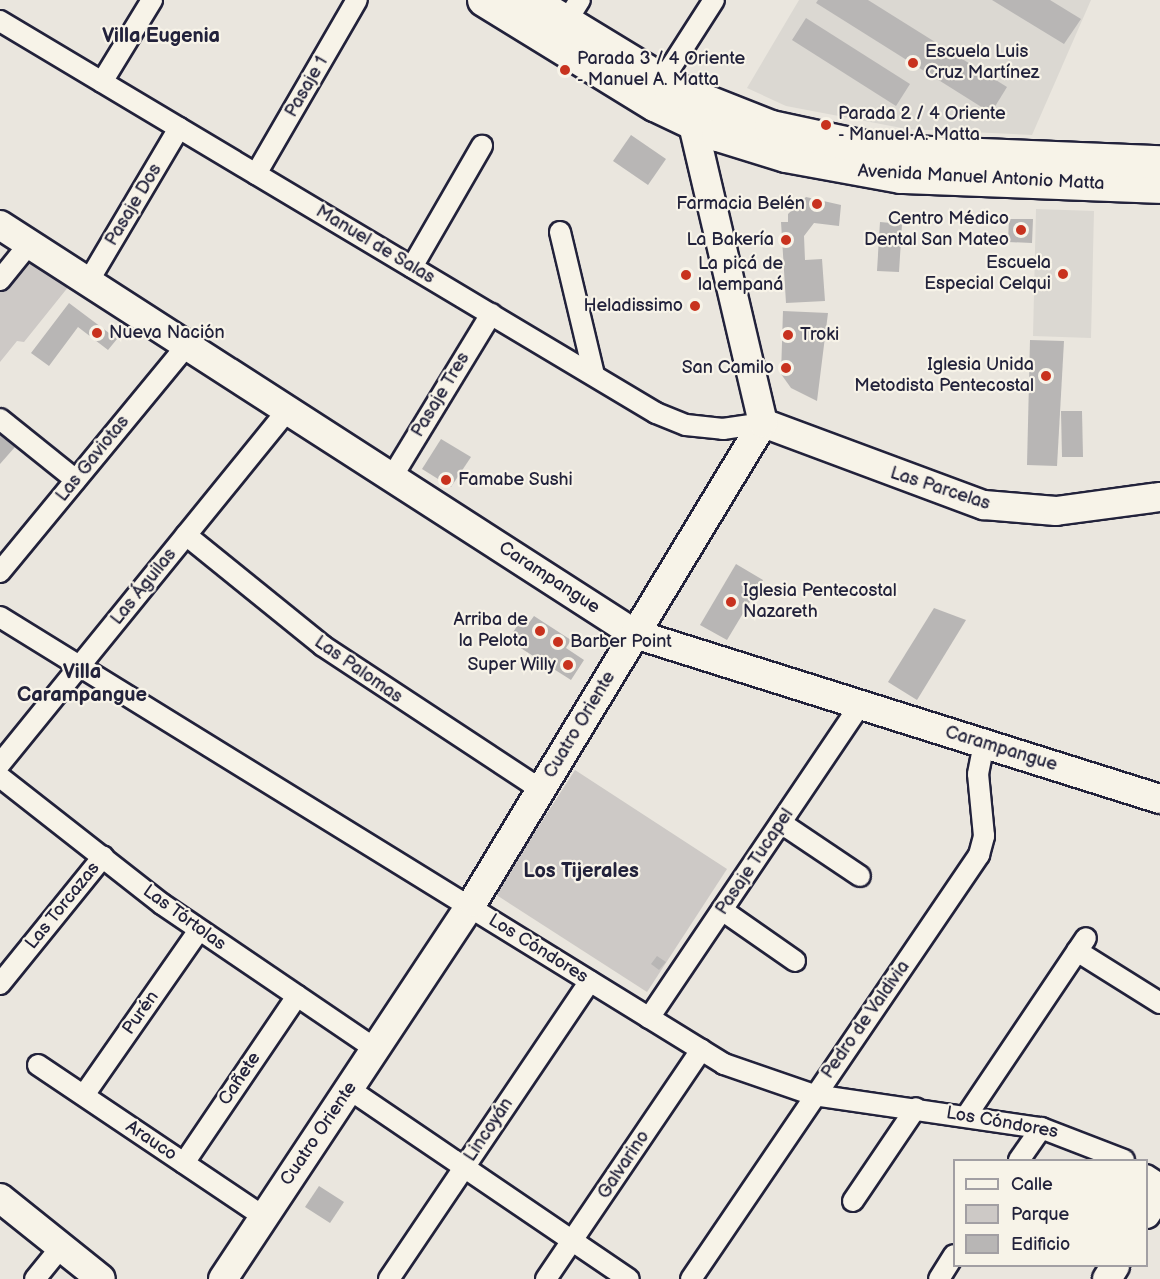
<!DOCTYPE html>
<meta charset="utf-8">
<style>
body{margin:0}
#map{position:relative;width:1160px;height:1279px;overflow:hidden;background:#eae6de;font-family:"Balsamiq Sans",sans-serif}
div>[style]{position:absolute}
.built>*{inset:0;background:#dbd8d2}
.green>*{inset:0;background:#cdc9c6}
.building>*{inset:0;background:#b8b6b5}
.roads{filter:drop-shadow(2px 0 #22223b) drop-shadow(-2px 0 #22223b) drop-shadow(0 2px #22223b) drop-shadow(0 -2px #22223b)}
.street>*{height:20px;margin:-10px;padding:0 10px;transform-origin:10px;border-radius:10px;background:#f7f3e8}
.secondary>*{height:28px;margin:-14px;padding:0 14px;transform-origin:14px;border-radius:14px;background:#f7f3e8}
.primary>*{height:32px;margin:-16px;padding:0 16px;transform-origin:16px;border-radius:16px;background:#f7f3e8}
.dots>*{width:16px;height:16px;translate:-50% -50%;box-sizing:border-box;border:3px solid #f7f3e8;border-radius:50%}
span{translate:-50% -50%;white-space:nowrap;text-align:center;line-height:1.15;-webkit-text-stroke:4.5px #f7f3e8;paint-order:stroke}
.poi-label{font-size:18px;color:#22223b}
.left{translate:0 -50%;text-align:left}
.right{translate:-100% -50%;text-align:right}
.street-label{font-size:18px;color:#22223b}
.neighbourhood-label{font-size:20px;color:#22223b;font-weight:700}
.legend{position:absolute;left:953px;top:1159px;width:195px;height:108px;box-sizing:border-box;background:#f7f3e8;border:2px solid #a29fa3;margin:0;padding:8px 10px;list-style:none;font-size:18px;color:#22223b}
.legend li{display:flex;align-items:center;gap:12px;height:30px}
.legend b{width:30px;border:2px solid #a29fa3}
</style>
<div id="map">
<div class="built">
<i style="clip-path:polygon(799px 0,1091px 0,1032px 135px,907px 129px,786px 106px,747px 88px)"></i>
<i style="clip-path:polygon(1036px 209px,1094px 211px,1091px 338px,1033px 336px)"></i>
</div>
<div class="green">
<i style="clip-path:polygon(28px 254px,69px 286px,24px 342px,17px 341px,0 362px,0 290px)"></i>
<i style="clip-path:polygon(575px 770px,727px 869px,647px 992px,495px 894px)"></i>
</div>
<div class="building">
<i style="clip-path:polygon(818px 0,868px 0,1007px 87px,991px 113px,816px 3px)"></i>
<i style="clip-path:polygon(992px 0,1050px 0,1081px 19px,1064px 44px)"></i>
<i style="clip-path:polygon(806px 18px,910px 84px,896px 106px,792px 40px)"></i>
<i style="clip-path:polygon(631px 135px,666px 159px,648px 185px,613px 161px)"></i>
<i style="clip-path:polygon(806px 197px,841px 205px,839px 226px,814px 223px,804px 236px,805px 260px,822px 259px,825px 301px,786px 303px,781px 222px,788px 222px,788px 214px)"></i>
<i style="clip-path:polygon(1009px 219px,1033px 219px,1032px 243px,1008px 242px)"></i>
<i style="clip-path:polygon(880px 222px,902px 224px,899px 272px,877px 271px)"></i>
<i style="clip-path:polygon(69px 303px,117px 339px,108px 350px,78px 327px,49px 366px,31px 353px)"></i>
<i style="clip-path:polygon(783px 311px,828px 313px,817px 401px,791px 388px,781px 374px)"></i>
<i style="clip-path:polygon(1030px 340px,1064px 341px,1057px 466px,1027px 465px)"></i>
<i style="clip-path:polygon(1061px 411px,1082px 411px,1083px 457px,1062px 457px)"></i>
<i style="clip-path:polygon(0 435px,15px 447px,0 464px)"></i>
<i style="clip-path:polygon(441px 439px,471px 457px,451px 487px,422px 469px)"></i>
<i style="clip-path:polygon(736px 564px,763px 580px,727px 640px,700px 625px)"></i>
<i style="clip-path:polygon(934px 608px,966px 620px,917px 700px,888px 682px)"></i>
<i style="clip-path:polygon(534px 616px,571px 640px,566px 648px,584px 660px,571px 680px,508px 640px,519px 623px,526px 627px)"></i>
<i style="clip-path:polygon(657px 956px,666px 962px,659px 970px,651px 964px)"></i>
<i style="clip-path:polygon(319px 1186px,344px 1202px,330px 1223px,305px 1207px)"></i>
</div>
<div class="roads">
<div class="street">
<i style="left:0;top:21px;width:764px;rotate:30.86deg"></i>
<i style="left:656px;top:413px;width:32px;rotate:22deg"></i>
<i style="left:686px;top:425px;width:37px;rotate:6deg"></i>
<i style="left:723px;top:429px;width:40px;rotate:-8.5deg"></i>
<i style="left:566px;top:22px;width:26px;rotate:-58deg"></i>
<i style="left:662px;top:81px;width:96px;rotate:-57.3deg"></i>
<i style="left:102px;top:82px;width:96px;rotate:-58.6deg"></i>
<i style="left:256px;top:174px;width:201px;rotate:-59.9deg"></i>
<i style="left:560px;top:232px;width:147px;rotate:76.6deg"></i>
<i style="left:412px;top:267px;width:140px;rotate:-60deg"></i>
<i style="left:0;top:280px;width:46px;rotate:-51.1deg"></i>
<i style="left:88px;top:282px;width:179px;rotate:-59.4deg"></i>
<i style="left:0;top:419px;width:97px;rotate:38.8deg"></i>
<i style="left:392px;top:477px;width:191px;rotate:-58.7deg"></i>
<i style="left:186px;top:535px;width:176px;rotate:39deg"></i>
<i style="left:323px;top:646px;width:261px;rotate:33.4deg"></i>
<i style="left:0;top:572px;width:294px;rotate:-50.5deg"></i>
<i style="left:0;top:617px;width:851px;rotate:31.69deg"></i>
<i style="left:724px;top:1064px;width:95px;rotate:19deg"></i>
<i style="left:814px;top:1095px;width:229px;rotate:8.3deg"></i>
<i style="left:1041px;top:1128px;width:89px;rotate:21.1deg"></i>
<i style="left:0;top:764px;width:456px;rotate:-50.9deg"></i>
<i style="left:0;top:777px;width:206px;rotate:38.1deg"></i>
<i style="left:162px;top:904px;width:258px;rotate:34.2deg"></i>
<i style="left:781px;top:823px;width:95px;rotate:33.9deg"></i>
<i style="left:722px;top:910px;width:89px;rotate:34.9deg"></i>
<i style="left:1077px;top:951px;width:98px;rotate:32.1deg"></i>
<i style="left:0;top:984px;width:164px;rotate:-51deg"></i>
<i style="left:649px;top:1018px;width:377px;rotate:-56deg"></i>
<i style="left:38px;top:1065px;width:272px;rotate:33.9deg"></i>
<i style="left:349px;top:1089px;width:338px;rotate:34.2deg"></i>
<i style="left:84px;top:1095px;width:201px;rotate:-55.1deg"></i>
<i style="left:967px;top:1115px;width:213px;rotate:-56.1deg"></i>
<i style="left:1019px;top:1160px;width:39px;rotate:-55deg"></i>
<i style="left:184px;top:1163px;width:202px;rotate:-55.9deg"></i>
<i style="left:1146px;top:1175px;width:17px;rotate:33deg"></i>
<i style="left:853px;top:1201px;width:112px;rotate:-55.9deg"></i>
<i style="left:35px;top:1279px;width:41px;rotate:-50.9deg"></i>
<i style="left:389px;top:1279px;width:359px;rotate:-56deg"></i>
<i style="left:546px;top:1279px;width:277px;rotate:-55.9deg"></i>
<i style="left:691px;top:1279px;width:513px;rotate:-55.81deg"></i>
<i style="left:979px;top:855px;width:20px;rotate:-75deg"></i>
<i style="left:984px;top:836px;width:62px;rotate:-95.5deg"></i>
<i style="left:978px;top:774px;width:31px;rotate:-79deg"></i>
<i style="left:939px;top:1279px;width:28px;rotate:-58deg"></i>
</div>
<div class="secondary">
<i style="left:0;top:225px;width:755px;rotate:32.79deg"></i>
<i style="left:635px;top:634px;width:550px;rotate:17.45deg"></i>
<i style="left:763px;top:423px;width:236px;rotate:20.4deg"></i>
<i style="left:984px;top:505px;width:72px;rotate:4.8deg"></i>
<i style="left:1056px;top:511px;width:105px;rotate:-7.7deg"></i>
<i style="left:0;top:1198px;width:129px;rotate:38.7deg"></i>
<i style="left:1146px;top:1214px;width:26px;rotate:-58deg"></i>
<i style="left:223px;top:1279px;width:452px;rotate:-56.5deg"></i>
<i style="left:473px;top:902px;width:560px;rotate:-58.81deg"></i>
<i style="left:763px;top:423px;width:307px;rotate:-103.2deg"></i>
<i style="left:1107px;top:1279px;width:15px;rotate:-58deg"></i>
</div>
<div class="primary">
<i style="left:484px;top:0;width:201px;rotate:31.6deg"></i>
<i style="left:655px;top:105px;width:70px;rotate:25.5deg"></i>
<i style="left:718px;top:135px;width:71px;rotate:17.2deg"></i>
<i style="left:786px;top:156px;width:117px;rotate:10.3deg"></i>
<i style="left:901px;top:177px;width:259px;rotate:2.2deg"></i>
<i style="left:530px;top:0;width:173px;rotate:31.3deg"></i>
<i style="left:678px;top:90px;width:100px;rotate:21.7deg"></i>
<i style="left:771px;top:127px;width:115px;rotate:12.1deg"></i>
<i style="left:883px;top:151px;width:277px;rotate:2.3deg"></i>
</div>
</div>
<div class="dots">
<i style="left:913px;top:63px;background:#c8321e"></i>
<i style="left:565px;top:70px;background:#c8321e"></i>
<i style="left:826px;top:125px;background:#c8321e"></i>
<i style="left:817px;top:204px;background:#c8321e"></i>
<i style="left:1021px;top:230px;background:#c8321e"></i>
<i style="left:786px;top:240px;background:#c8321e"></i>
<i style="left:1063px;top:274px;background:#c8321e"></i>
<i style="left:686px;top:275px;background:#c8321e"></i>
<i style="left:695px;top:306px;background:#c8321e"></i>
<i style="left:97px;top:333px;background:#c8321e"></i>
<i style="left:788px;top:335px;background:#c8321e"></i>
<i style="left:786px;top:368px;background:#c8321e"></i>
<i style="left:1046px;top:376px;background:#c8321e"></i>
<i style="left:446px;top:480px;background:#c8321e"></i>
<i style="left:731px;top:602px;background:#c8321e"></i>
<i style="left:540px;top:631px;background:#c8321e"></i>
<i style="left:558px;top:642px;background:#c8321e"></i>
<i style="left:568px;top:665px;background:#c8321e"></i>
</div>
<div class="poi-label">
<span class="left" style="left:925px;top:63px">Escuela Luis<br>Cruz Martínez</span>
<span class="left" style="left:577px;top:70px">Parada 3 / 4 Oriente<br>- Manuel A. Matta</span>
<span class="left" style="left:838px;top:125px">Parada 2 / 4 Oriente<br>- Manuel A. Matta</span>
<span class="right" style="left:805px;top:204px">Farmacia Belén</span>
<span class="right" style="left:1009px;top:230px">Centro Médico<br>Dental San Mateo</span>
<span class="right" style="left:774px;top:240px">La Bakería</span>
<span class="right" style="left:1051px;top:274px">Escuela<br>Especial Celqui</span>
<span class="left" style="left:698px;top:275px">La picá de<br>la empaná</span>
<span class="right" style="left:683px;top:306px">Heladissimo</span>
<span class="left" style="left:109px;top:333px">Nueva Nación</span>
<span class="left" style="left:800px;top:335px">Troki</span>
<span class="right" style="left:1034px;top:376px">Iglesia Unida<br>Metodista Pentecostal</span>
<span class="right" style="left:774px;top:368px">San Camilo</span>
<span class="left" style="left:458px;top:480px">Famabe Sushi</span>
<span class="left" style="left:743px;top:602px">Iglesia Pentecostal<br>Nazareth</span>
<span class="right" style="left:528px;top:631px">Arriba de<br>la Pelota</span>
<span class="left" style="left:570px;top:642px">Barber Point</span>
<span class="right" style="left:556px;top:665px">Super Willy</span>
</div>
<div class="street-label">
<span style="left:307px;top:87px;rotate:-60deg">Pasaje 1</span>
<span style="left:981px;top:178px;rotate:3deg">Avenida Manuel Antonio Matta</span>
<span style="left:134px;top:205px;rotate:-59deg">Pasaje Dos</span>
<span style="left:375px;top:245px;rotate:31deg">Manuel de Salas</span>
<span style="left:441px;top:395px;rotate:-59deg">Pasaje Tres</span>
<span style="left:93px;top:459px;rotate:-51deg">Las Gaviotas</span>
<span style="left:940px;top:489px;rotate:18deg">Las Parcelas</span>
<span style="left:549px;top:578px;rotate:33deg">Carampangue</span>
<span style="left:144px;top:587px;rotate:-51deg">Las Águilas</span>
<span style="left:358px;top:670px;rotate:35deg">Las Palomas</span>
<span style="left:580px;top:725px;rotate:-59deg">Cuatro Oriente</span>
<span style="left:1001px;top:749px;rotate:17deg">Carampangue</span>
<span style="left:755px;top:862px;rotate:-56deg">Pasaje Tucapel</span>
<span style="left:63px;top:906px;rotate:-51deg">Las Torcazas</span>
<span style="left:184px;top:918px;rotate:36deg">Las Tórtolas</span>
<span style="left:538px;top:949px;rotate:32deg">Los Cóndores</span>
<span style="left:141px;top:1013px;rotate:-55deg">Purén</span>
<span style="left:866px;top:1020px;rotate:-55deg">Pedro de Valdivia</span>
<span style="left:240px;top:1079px;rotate:-56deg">Cañete</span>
<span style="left:1002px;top:1123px;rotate:10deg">Los Cóndores</span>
<span style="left:489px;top:1130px;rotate:-56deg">Lincoyán</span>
<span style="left:319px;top:1134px;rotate:-56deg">Cuatro Oriente</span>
<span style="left:151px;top:1141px;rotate:34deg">Arauco</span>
<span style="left:624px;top:1165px;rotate:-56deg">Galvarino</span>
</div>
<div class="neighbourhood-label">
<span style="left:161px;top:36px">Villa Eugenia</span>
<span style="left:82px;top:684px">Villa<br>Carampangue</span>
<span style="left:581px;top:871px">Los Tijerales</span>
</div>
<ul class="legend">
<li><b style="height:8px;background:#f7f3e8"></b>Calle</li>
<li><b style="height:16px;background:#cdc9c6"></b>Parque</li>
<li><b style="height:16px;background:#b8b6b5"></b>Edificio</li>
</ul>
</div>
